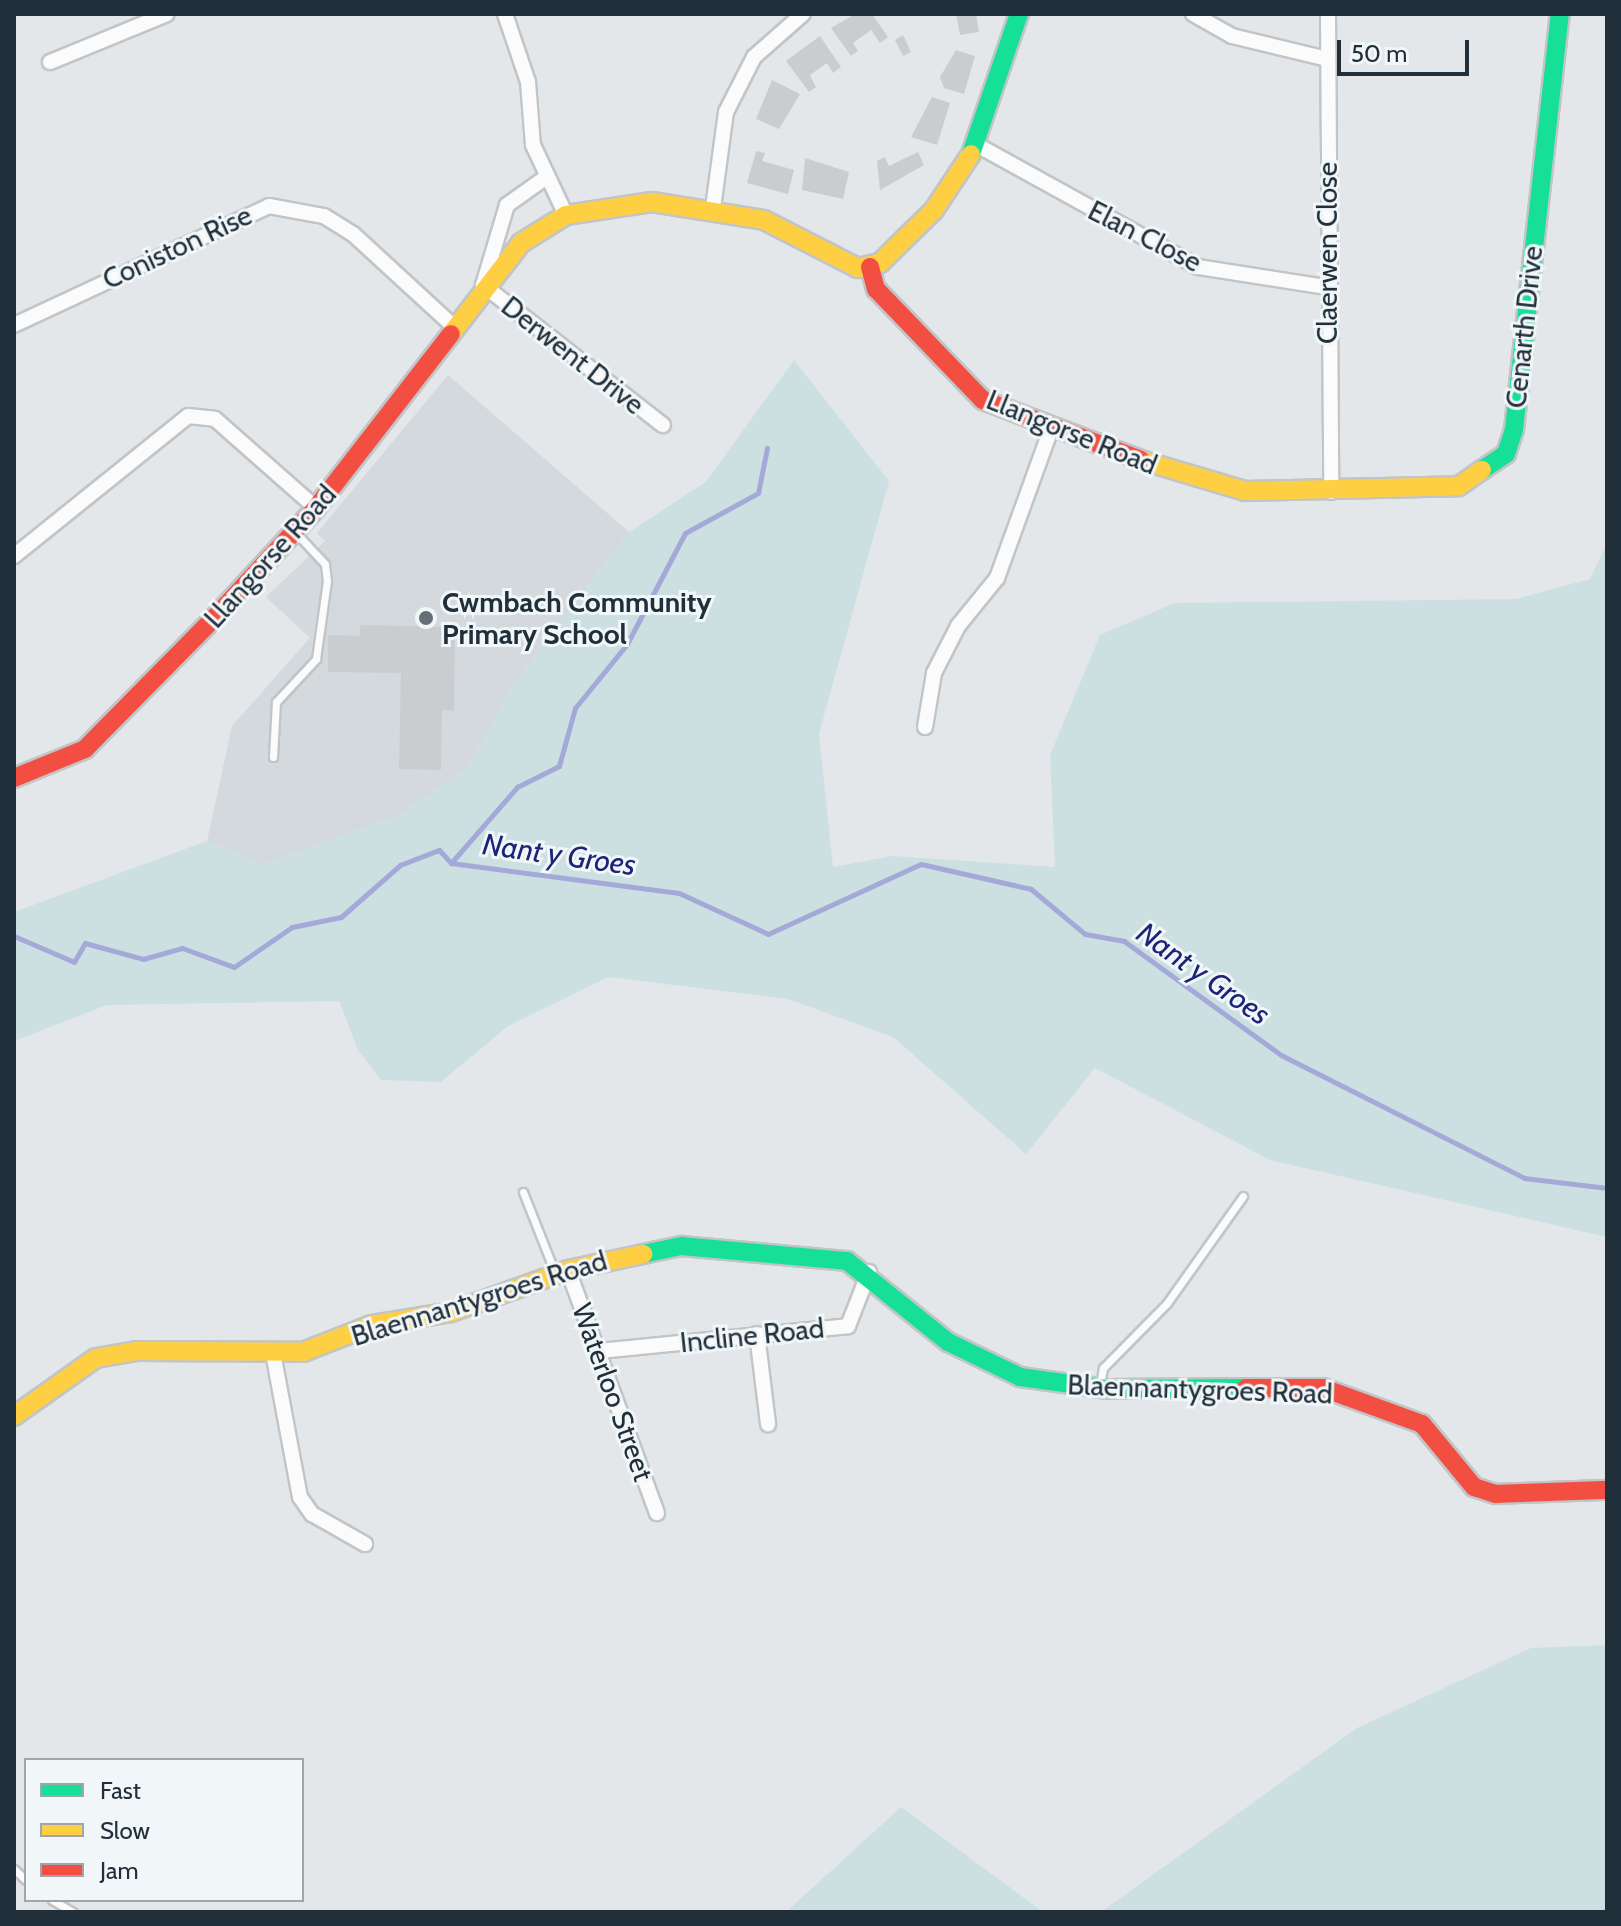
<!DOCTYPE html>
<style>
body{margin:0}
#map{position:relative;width:1621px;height:1926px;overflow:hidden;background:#e3e7e9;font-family:Cabin,sans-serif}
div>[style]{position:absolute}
.built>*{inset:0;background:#d3d9dd}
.green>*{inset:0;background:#cce0e2}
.stream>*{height:5px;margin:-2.5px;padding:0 2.5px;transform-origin:2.5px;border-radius:2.5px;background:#a4a9d8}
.building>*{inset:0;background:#cacdd0}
.roads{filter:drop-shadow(2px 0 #c2c5c7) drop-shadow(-2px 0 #c2c5c7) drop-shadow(0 2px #c2c5c7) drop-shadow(0 -2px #c2c5c7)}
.lane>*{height:7px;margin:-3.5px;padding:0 3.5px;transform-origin:3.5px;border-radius:3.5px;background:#fbfbfc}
.street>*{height:14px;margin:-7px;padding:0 7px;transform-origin:7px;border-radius:7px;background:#fbfbfc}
.fast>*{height:18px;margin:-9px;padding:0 9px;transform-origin:9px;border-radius:9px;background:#16e098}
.slow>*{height:18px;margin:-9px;padding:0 9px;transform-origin:9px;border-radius:9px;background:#ffcf43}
.jam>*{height:18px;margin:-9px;padding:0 9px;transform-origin:9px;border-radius:9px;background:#f24e42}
.dots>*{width:22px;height:22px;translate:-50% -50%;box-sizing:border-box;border:4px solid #f1f6f8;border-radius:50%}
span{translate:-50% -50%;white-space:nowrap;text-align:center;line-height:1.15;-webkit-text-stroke:6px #f1f6f8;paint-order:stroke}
.street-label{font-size:28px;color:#212f3b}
.poi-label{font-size:28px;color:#212f3b;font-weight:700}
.left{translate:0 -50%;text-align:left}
.water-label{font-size:30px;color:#1d2376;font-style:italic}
.frame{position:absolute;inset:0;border:16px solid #212f3b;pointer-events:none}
.legend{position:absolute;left:24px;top:1758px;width:280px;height:144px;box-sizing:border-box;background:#f1f6f8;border:2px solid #9ea6ac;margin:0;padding:10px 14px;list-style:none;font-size:24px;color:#212f3b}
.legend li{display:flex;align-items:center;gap:16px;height:40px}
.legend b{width:40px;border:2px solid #9ea6ac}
.scale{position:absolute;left:1337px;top:40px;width:132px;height:36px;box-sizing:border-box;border:4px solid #212f3b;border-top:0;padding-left:10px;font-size:24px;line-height:28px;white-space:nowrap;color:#212f3b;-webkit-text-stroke:6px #f1f6f8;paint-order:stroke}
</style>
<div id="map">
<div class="built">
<i style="clip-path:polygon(448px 375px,629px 532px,512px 686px,468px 768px,400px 815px,262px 865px,207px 841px,232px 726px,310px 638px,266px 597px,325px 541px,317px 533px)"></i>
</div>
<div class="green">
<i style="clip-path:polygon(794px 360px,889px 481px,819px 734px,833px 867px,892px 856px,1055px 867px,1050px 755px,1100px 635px,1175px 603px,1516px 599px,1590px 579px,1607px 544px,1607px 1237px,1270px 1160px,1095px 1068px,1026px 1154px,893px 1037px,788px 999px,608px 977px,508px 1026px,441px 1082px,381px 1080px,358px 1050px,339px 1001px,107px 1005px,14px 1041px,14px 912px,207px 841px,262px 865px,400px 815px,468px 768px,512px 686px,629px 532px,706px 482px)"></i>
<i style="clip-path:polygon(1607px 1645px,1607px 1912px,1101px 1912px,1357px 1728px,1531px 1648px)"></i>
<i style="clip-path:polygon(901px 1807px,1043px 1912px,786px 1912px)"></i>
</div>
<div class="stream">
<i style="left:451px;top:863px;width:230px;rotate:7.5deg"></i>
<i style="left:679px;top:893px;width:98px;rotate:24.7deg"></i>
<i style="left:768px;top:934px;width:168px;rotate:-24.6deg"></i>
<i style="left:921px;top:864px;width:113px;rotate:12.8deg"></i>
<i style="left:1031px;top:889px;width:70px;rotate:39.8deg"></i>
<i style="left:1085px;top:934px;width:40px;rotate:10deg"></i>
<i style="left:1124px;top:941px;width:194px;rotate:36deg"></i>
<i style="left:1281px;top:1055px;width:272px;rotate:26.8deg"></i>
<i style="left:1524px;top:1178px;width:84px;rotate:6.9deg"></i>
<i style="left:14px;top:936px;width:65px;rotate:23.4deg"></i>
<i style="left:74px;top:962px;width:22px;rotate:-60deg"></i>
<i style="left:85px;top:943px;width:60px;rotate:15.4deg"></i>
<i style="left:143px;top:959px;width:41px;rotate:-15.8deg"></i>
<i style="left:182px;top:948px;width:55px;rotate:20.1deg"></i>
<i style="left:234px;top:967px;width:70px;rotate:-34.6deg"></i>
<i style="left:292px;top:927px;width:50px;rotate:-11.5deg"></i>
<i style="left:341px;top:917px;width:79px;rotate:-41.4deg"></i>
<i style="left:400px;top:865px;width:42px;rotate:-21deg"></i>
<i style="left:439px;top:850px;width:18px;rotate:47deg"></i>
<i style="left:451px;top:863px;width:101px;rotate:-49deg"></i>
<i style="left:517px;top:787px;width:47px;rotate:-26.6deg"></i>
<i style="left:559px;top:766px;width:60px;rotate:-74.6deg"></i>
<i style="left:575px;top:708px;width:82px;rotate:-50.9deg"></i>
<i style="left:627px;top:644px;width:125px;rotate:-62.4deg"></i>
<i style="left:685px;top:533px;width:83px;rotate:-28.7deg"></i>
<i style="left:758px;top:493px;width:46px;rotate:-78.7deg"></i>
</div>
<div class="building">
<i style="clip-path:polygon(855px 14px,872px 14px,888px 37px,880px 43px,871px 30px,853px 43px,858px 51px,851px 56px,831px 28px)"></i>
<i style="clip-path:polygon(956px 14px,976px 14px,979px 32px,960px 35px)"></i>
<i style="clip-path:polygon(903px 35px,911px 52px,903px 56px,895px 40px)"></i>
<i style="clip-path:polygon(820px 36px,841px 67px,833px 73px,827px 63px,810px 75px,816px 87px,809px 92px,786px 61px)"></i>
<i style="clip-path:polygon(956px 50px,975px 56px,964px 94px,944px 88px,940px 77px)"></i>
<i style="clip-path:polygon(772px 80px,800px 94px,779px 129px,756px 119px)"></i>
<i style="clip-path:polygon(932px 97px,950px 103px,937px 145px,911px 137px)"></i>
<i style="clip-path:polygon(756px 151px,765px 153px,762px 161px,794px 170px,788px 194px,747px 183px)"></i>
<i style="clip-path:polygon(918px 152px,924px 165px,880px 190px,877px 161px,885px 157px,889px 166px)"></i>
<i style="clip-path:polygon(805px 158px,849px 172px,843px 199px,802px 190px)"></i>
<i style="clip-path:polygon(360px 625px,455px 627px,454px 711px,442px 710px,441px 770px,399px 769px,401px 673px,328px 672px,328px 635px,360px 636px)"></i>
</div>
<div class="roads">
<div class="lane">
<i style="left:273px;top:757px;width:55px;rotate:-86.9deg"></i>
<i style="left:276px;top:702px;width:59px;rotate:-47.1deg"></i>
<i style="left:316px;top:659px;width:79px;rotate:-82deg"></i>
<i style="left:327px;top:581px;width:17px;rotate:-97deg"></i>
<i style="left:325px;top:564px;width:41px;rotate:-133deg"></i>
<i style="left:523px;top:1192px;width:87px;rotate:68.4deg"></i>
<i style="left:1100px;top:1386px;width:18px;rotate:-81deg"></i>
<i style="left:1103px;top:1368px;width:91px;rotate:-45.4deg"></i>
<i style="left:1167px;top:1303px;width:131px;rotate:-54.6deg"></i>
<i style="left:14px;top:1869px;width:16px;rotate:43deg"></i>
<i style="left:52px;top:1900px;width:24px;rotate:30deg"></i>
</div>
<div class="street">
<i style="left:505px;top:14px;width:72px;rotate:71.3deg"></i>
<i style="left:528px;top:82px;width:63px;rotate:85.5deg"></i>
<i style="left:533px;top:145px;width:77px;rotate:64.8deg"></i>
<i style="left:1193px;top:14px;width:45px;rotate:29.4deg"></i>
<i style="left:1232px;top:36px;width:98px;rotate:13.6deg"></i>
<i style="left:1328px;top:14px;width:478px;rotate:89.6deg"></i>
<i style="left:50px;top:62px;width:126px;rotate:-22.3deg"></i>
<i style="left:977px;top:145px;width:252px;rotate:28.9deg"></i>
<i style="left:1198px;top:267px;width:130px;rotate:8.9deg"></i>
<i style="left:545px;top:178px;width:47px;rotate:144.6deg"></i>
<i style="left:507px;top:205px;width:84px;rotate:106.7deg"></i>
<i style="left:483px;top:285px;width:228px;rotate:37.9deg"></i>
<i style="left:713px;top:208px;width:97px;rotate:-82.3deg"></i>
<i style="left:726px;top:112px;width:62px;rotate:-63deg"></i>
<i style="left:754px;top:57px;width:65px;rotate:-41.3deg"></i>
<i style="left:14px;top:325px;width:281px;rotate:-25deg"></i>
<i style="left:269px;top:206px;width:56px;rotate:10.3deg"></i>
<i style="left:324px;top:216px;width:34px;rotate:32deg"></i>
<i style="left:353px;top:234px;width:134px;rotate:42.6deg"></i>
<i style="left:14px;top:556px;width:223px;rotate:-38.8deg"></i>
<i style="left:188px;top:416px;width:27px;rotate:6deg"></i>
<i style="left:215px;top:419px;width:135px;rotate:41.4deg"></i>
<i style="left:925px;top:727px;width:55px;rotate:-80.5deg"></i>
<i style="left:934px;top:673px;width:53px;rotate:-62.9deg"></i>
<i style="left:958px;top:626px;width:62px;rotate:-50.9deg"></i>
<i style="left:997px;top:578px;width:162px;rotate:-70.1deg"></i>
<i style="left:568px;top:1270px;width:259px;rotate:69.9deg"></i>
<i style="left:757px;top:1334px;width:91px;rotate:83deg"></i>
<i style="left:599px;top:1351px;width:250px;rotate:-5.7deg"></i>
<i style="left:848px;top:1326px;width:58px;rotate:-68.7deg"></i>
<i style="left:273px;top:1353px;width:147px;rotate:79.4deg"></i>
<i style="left:300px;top:1497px;width:21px;rotate:55deg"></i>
<i style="left:312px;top:1514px;width:61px;rotate:29.5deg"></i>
</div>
<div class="fast">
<i style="left:971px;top:154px;width:148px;rotate:-71.1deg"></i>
<i style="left:1482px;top:470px;width:29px;rotate:-34deg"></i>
<i style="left:1506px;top:454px;width:26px;rotate:-72deg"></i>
<i style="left:1514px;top:429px;width:418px;rotate:-83.7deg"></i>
<i style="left:643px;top:1254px;width:40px;rotate:-12deg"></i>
<i style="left:682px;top:1246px;width:166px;rotate:5.2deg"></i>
<i style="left:847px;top:1261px;width:129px;rotate:38.7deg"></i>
<i style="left:948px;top:1342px;width:80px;rotate:25.9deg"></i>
<i style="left:1020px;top:1377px;width:89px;rotate:7.8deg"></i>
<i style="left:1108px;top:1389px;width:138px;rotate:-0.4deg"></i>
</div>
<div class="slow">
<i style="left:451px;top:334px;width:115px;rotate:-52.4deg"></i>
<i style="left:521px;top:243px;width:53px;rotate:-31.9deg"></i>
<i style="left:566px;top:215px;width:87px;rotate:-8.6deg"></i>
<i style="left:652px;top:202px;width:113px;rotate:9.1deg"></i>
<i style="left:764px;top:220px;width:106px;rotate:27.1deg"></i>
<i style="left:858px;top:268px;width:23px;rotate:-13deg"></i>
<i style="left:880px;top:263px;width:76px;rotate:-44.5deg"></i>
<i style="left:934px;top:210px;width:67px;rotate:-56.5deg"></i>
<i style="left:1141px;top:460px;width:109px;rotate:16.6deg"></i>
<i style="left:1245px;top:491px;width:214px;rotate:-1.3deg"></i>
<i style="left:1459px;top:486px;width:28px;rotate:-35deg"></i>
<i style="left:14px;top:1416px;width:100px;rotate:-35.3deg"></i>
<i style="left:96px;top:1358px;width:42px;rotate:-9.7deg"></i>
<i style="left:137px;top:1351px;width:166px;rotate:0.3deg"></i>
<i style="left:303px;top:1352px;width:74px;rotate:-21.4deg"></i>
<i style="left:372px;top:1325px;width:80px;rotate:-9.3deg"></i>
<i style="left:451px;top:1312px;width:124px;rotate:-19.7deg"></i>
<i style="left:568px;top:1270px;width:77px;rotate:-12deg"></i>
</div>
<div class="jam">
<i style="left:870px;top:267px;width:23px;rotate:75deg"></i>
<i style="left:876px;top:289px;width:154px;rotate:46.1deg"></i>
<i style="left:983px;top:400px;width:169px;rotate:20.8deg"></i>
<i style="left:14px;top:778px;width:77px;rotate:-22.2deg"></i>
<i style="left:85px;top:749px;width:187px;rotate:-45.4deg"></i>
<i style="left:216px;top:616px;width:147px;rotate:-47.2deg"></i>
<i style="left:316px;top:508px;width:220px;rotate:-52.2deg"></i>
<i style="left:1246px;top:1388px;width:77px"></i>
<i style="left:1323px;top:1388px;width:105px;rotate:20deg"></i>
<i style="left:1422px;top:1424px;width:82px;rotate:50.5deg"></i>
<i style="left:1474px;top:1487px;width:23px;rotate:18deg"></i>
<i style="left:1496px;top:1494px;width:111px;rotate:-2.1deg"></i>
</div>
</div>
<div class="dots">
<i style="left:426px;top:618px;background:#656f78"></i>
</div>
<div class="street-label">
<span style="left:1145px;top:236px;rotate:27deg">Elan Close</span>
<span style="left:177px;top:247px;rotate:-25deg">Coniston Rise</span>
<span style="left:1327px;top:253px;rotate:-90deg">Claerwen Close</span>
<span style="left:1524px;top:327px;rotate:-84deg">Cenarth Drive</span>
<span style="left:573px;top:355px;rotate:38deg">Derwent Drive</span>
<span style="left:1072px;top:432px;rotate:22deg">Llangorse Road</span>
<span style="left:270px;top:556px;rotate:-48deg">Llangorse Road</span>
<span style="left:479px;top:1298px;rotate:-17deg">Blaennantygroes Road</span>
<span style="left:752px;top:1335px;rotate:-6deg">Incline Road</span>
<span style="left:1200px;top:1389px;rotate:2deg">Blaennantygroes Road</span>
<span style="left:613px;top:1392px;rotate:70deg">Waterloo Street</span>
</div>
<div class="poi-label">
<span class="left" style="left:442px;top:618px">Cwmbach Community<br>Primary School</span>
</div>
<div class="water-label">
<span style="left:559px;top:855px;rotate:8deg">Nant y Groes</span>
<span style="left:1203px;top:974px;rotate:35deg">Nant y Groes</span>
</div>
<div class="frame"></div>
<ul class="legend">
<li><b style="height:10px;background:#16e098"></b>Fast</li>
<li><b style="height:10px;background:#ffcf43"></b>Slow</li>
<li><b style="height:10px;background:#f24e42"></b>Jam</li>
</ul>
<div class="scale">50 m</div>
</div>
